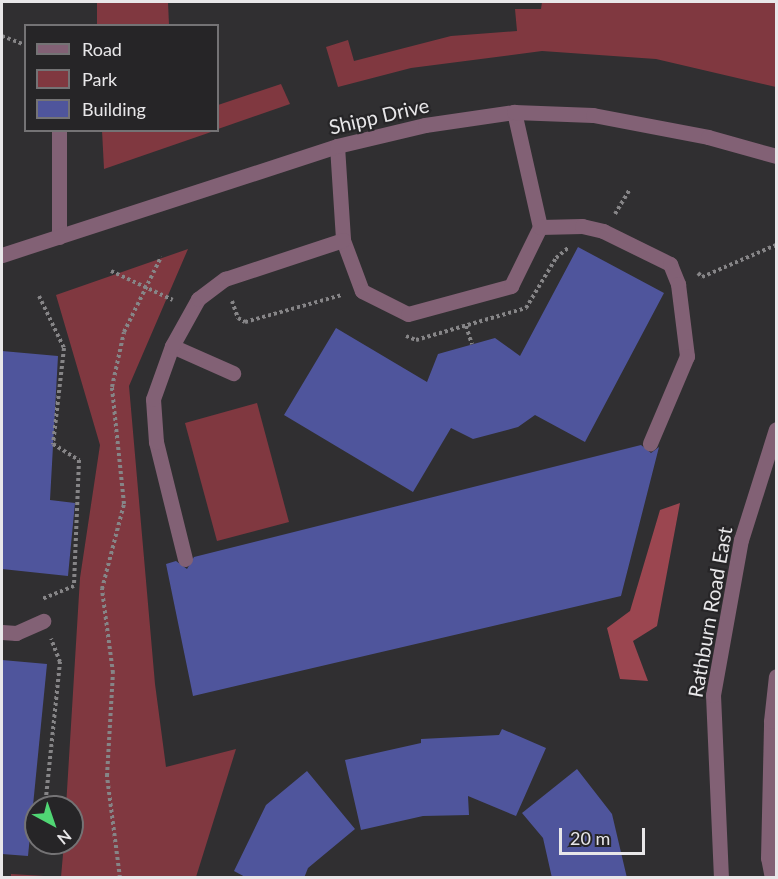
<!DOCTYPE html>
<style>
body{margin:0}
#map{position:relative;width:778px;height:879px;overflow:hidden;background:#302f31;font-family:Lato,sans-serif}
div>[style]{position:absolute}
.green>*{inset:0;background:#803840}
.forest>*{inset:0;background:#9b4650}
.building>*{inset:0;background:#4f559c}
.path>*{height:4px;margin-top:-2px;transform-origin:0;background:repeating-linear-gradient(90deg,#868587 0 3px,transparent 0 6px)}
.minor>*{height:15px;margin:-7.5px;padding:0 7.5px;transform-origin:7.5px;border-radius:7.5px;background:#826175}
span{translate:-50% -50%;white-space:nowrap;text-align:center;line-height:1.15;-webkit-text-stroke:4.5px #262527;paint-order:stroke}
.street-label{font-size:20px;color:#e8e7e9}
.frame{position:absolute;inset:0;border:3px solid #e8e7e9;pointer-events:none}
.legend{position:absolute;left:24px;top:24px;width:195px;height:108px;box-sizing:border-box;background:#262527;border:2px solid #747375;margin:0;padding:8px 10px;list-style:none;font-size:18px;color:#e8e7e9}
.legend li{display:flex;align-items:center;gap:12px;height:30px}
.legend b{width:30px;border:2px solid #747375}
.north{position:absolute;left:24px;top:795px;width:60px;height:60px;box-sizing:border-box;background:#262527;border:2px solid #747375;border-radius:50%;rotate:140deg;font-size:16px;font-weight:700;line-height:24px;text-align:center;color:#e8e7e9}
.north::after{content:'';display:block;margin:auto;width:21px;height:27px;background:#50d674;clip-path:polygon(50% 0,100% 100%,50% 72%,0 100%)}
.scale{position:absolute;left:559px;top:828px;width:86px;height:27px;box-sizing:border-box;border:3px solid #e8e7e9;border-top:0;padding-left:8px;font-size:18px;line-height:21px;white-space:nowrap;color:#e8e7e9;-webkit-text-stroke:4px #262527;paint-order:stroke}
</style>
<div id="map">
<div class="green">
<i style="clip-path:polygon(97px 2px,168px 2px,169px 25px,97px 25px)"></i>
<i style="clip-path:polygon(542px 2px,776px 2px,776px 87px,656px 59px,542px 51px,411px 68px,338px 87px,326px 47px,348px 40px,354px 61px,451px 36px,517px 31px,515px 9px,541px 9px)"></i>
<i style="clip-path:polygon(281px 84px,290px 104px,218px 129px,218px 105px)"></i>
<i style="clip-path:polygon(102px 130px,214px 130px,214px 131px,104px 169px)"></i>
<i style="clip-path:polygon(188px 249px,129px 386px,155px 684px,166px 767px,236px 749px,196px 877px,11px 877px,11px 874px,61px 877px,64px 843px,72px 843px,72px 807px,66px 807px,80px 578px,100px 445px,56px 295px)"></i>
<i style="clip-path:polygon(257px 403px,289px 522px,217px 541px,185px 423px)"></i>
</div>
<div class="forest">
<i style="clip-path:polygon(680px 503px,657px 626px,633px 641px,648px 681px,620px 679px,607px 628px,630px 611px,660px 510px)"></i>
</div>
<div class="building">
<i style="clip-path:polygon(578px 247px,664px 293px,585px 442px,535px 415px,518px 427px,473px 439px,451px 428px,413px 492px,284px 415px,336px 328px,427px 382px,438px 354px,495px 338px,520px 356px)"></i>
<i style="clip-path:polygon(2px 351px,58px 356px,50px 500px,75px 503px,68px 576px,2px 569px)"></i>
<i style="clip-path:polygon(641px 445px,651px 453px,659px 447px,621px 596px,193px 696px,166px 564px,176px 561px,187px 569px,194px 557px)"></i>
<i style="clip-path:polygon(2px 660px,47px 664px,28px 856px,2px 854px)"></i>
<i style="clip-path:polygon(502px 729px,546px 748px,516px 816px,468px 796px,469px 815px,423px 816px,361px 830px,345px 760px,421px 743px,421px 739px,499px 735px)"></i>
<i style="clip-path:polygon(577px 769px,612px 814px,627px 878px,552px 878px,543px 838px,522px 813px)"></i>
<i style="clip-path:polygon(307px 771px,355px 829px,308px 868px,304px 878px,247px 878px,234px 871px,266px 805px)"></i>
</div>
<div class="path">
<i style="left:2px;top:36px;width:26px;rotate:21deg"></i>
<i style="left:615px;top:214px;width:29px;rotate:-59deg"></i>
<i style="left:111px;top:271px;width:68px;rotate:25.1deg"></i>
<i style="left:698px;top:273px;width:6px;rotate:45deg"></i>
<i style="left:702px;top:277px;width:81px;rotate:-23.4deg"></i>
<i style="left:39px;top:296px;width:58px;rotate:64.3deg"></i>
<i style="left:64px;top:348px;width:97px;rotate:96.5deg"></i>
<i style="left:53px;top:444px;width:31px;rotate:32deg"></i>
<i style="left:79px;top:460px;width:126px;rotate:92.3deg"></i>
<i style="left:74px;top:586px;width:35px;rotate:158deg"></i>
<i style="left:232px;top:301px;width:18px;rotate:71deg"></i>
<i style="left:238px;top:318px;width:8px;rotate:30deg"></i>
<i style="left:245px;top:322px;width:101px;rotate:-15.6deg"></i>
<i style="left:466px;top:326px;width:19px;rotate:72deg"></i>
<i style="left:406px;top:336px;width:11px;rotate:22deg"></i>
<i style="left:416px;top:340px;width:115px;rotate:-16.2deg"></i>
<i style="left:526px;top:308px;width:58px;rotate:-59deg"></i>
<i style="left:556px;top:258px;width:16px;rotate:-40deg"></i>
<i style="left:45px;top:807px;width:146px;rotate:-84.1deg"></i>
<i style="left:60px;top:662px;width:25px;rotate:-111deg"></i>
<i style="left:42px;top:844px;width:1px;rotate:-90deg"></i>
<i style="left:120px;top:878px;width:103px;rotate:-97.3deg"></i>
<i style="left:107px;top:776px;width:103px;rotate:-86.7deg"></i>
<i style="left:113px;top:673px;width:85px;rotate:-97.5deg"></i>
<i style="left:102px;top:589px;width:88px;rotate:-75.5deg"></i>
<i style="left:124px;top:504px;width:118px;rotate:-95.9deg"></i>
<i style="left:112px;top:387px;width:56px;rotate:-77.7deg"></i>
<i style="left:124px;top:332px;width:84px;rotate:-63.7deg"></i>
</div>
<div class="minor">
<i style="left:59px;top:130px;width:107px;rotate:90deg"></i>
<i style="left:337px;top:146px;width:94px;rotate:86.3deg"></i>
<i style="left:343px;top:240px;width:54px;rotate:69.6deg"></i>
<i style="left:362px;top:291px;width:51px;rotate:26.6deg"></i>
<i style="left:408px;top:314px;width:107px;rotate:-15.2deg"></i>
<i style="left:511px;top:286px;width:66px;rotate:-63.8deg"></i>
<i style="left:540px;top:227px;width:118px;rotate:-102.7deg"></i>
<i style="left:540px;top:227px;width:42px;rotate:-1.4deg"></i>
<i style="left:582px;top:226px;width:22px;rotate:13deg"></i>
<i style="left:603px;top:231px;width:75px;rotate:26.2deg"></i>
<i style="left:670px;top:264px;width:22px;rotate:68deg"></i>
<i style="left:678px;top:284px;width:73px;rotate:82.9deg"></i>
<i style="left:687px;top:356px;width:95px;rotate:113deg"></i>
<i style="left:2px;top:255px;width:352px;rotate:-18deg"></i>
<i style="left:337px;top:146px;width:90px;rotate:-13.4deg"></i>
<i style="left:425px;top:125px;width:90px;rotate:-8.3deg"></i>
<i style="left:514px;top:112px;width:79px;rotate:2.2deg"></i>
<i style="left:593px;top:115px;width:117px;rotate:10.8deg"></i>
<i style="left:708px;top:137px;width:71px;rotate:15.6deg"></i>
<i style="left:172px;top:346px;width:67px;rotate:23.9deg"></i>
<i style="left:185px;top:559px;width:121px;rotate:-103.9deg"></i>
<i style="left:156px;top:442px;width:43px;rotate:-94deg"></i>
<i style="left:153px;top:399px;width:56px;rotate:-70.3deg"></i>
<i style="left:172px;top:346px;width:54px;rotate:-61deg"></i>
<i style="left:198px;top:299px;width:34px;rotate:-37deg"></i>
<i style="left:225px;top:279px;width:124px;rotate:-18.3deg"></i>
<i style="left:2px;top:632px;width:14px;rotate:4deg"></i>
<i style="left:16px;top:633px;width:30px;rotate:-24deg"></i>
<i style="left:721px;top:878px;width:183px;rotate:-92.5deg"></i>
<i style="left:713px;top:695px;width:158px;rotate:-79.8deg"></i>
<i style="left:741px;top:540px;width:116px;rotate:-72.5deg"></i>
<i style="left:772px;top:878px;width:20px;rotate:-101deg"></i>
<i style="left:768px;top:858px;width:137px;rotate:-88.7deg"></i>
<i style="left:771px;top:721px;width:45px;rotate:-83.7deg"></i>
</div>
<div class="street-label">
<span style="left:379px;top:116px;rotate:-13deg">Shipp Drive</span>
<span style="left:710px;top:612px;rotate:-80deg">Rathburn Road East</span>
</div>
<div class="frame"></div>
<ul class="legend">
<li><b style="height:8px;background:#826175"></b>Road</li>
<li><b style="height:16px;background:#803840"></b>Park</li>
<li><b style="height:16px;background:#4f559c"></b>Building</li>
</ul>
<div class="north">N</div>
<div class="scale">20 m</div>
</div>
